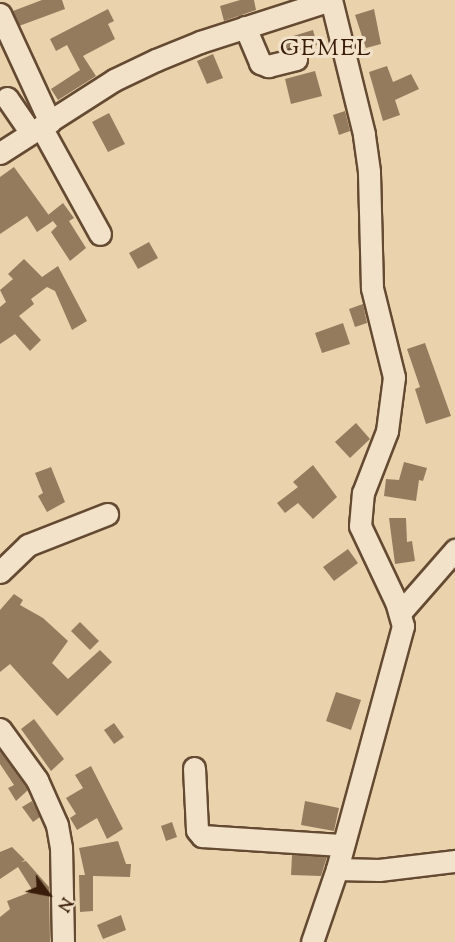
<!DOCTYPE html>
<style>
body{margin:0}
#map{position:relative;width:455px;height:942px;overflow:hidden;background:#e9d2ac;font-family:"Sorts Mill Goudy",serif}
div>[style]{position:absolute}
.building>*{inset:0;background:#957b5e}
.roads{filter:drop-shadow(2px 0 #654a32) drop-shadow(-2px 0 #654a32) drop-shadow(0 2px #654a32) drop-shadow(0 -2px #654a32)}
.minor>*{height:21px;margin:-10.5px;padding:0 10.5px;transform-origin:10.5px;border-radius:10.5px;background:#f1e2c9}
span{translate:-50% -50%;white-space:nowrap;text-align:center;line-height:1.15;-webkit-text-stroke:6px #f1e2c9;paint-order:stroke}
.quarter-label{font-size:24px;color:#391d0a;letter-spacing:1.5px}
.north{position:absolute;left:18px;top:864px;width:60px;height:60px;-webkit-text-stroke:4px #f1e2c9;paint-order:stroke;rotate:122deg;font-size:16px;font-weight:700;line-height:24px;text-align:center;color:#391d0a}
.north::after{content:'';display:block;margin:auto;width:21px;height:27px;background:#391d0a;clip-path:polygon(50% 0,100% 100%,50% 72%,0 100%)}
</style>
<div id="map">
<div class="building">
<i style="clip-path:polygon(42px 0,62px 0,65px 9px,19px 26px,13px 11px)"></i>
<i style="clip-path:polygon(240px 0,254px 0,256px 10px,224px 21px,220px 6px)"></i>
<i style="clip-path:polygon(108px 9px,114px 21px,108px 24px,115px 39px,83px 56px,96px 76px,58px 100px,51px 89px,80px 70px,67px 45px,56px 51px,50px 39px)"></i>
<i style="clip-path:polygon(374px 9px,381px 44px,366px 48px,355px 15px)"></i>
<i style="clip-path:polygon(313px 30px,317px 45px,282px 49px,280px 40px)"></i>
<i style="clip-path:polygon(213px 54px,223px 78px,207px 84px,197px 61px)"></i>
<i style="clip-path:polygon(387px 66px,393px 82px,411px 74px,419px 89px,395px 100px,400px 115px,383px 121px,369px 72px)"></i>
<i style="clip-path:polygon(315px 71px,322px 96px,291px 104px,285px 79px)"></i>
<i style="clip-path:polygon(345px 111px,350px 131px,339px 135px,333px 115px)"></i>
<i style="clip-path:polygon(109px 113px,125px 144px,108px 152px,92px 122px)"></i>
<i style="clip-path:polygon(14px 167px,53px 221px,37px 232px,27px 216px,0 234px,0 177px)"></i>
<i style="clip-path:polygon(63px 203px,74px 218px,69px 221px,86px 248px,70px 261px,51px 232px,57px 226px,48px 215px)"></i>
<i style="clip-path:polygon(149px 242px,158px 258px,138px 269px,129px 253px)"></i>
<i style="clip-path:polygon(24px 259px,42px 277px,58px 266px,87px 321px,72px 330px,55px 291px,47px 287px,31px 299px,34px 304px,19px 316px,41px 340px,30px 351px,15px 334px,0 344px,0 307px,6px 302px,0 290px,13px 279px,8px 274px)"></i>
<i style="clip-path:polygon(363px 304px,367px 323px,355px 327px,349px 309px)"></i>
<i style="clip-path:polygon(343px 323px,350px 344px,322px 353px,315px 333px)"></i>
<i style="clip-path:polygon(425px 343px,451px 416px,426px 424px,415px 389px,420px 387px,407px 349px)"></i>
<i style="clip-path:polygon(356px 423px,370px 439px,350px 458px,335px 442px)"></i>
<i style="clip-path:polygon(404px 462px,427px 468px,423px 481px,419px 480px,416px 501px,384px 496px,386px 479px,399px 480px)"></i>
<i style="clip-path:polygon(313px 465px,337px 497px,313px 519px,298px 503px,285px 513px,277px 503px,298px 487px,293px 482px)"></i>
<i style="clip-path:polygon(51px 467px,65px 502px,47px 512px,38px 496px,43px 493px,35px 473px)"></i>
<i style="clip-path:polygon(389px 518px,406px 518px,407px 542px,412px 541px,415px 561px,395px 564px)"></i>
<i style="clip-path:polygon(348px 549px,358px 563px,334px 581px,323px 567px)"></i>
<i style="clip-path:polygon(14px 594px,23px 600px,20px 605px,43px 618px,68px 641px,52px 663px,68px 679px,100px 650px,112px 662px,57px 716px,10px 664px,0 672px,0 610px)"></i>
<i style="clip-path:polygon(80px 622px,99px 641px,90px 650px,71px 631px)"></i>
<i style="clip-path:polygon(336px 692px,361px 700px,351px 730px,326px 721px)"></i>
<i style="clip-path:polygon(34px 719px,64px 759px,51px 771px,21px 729px)"></i>
<i style="clip-path:polygon(114px 723px,124px 737px,114px 744px,104px 730px)"></i>
<i style="clip-path:polygon(0 751px,28px 790px,16px 801px,8px 788px,14px 785px,0 764px)"></i>
<i style="clip-path:polygon(91px 766px,123px 829px,107px 839px,97px 818px,77px 830px,70px 818px,76px 814px,66px 798px,83px 788px,75px 775px)"></i>
<i style="clip-path:polygon(32px 801px,40px 817px,33px 822px,22px 807px)"></i>
<i style="clip-path:polygon(305px 801px,339px 808px,334px 831px,301px 825px)"></i>
<i style="clip-path:polygon(172px 822px,177px 837px,166px 841px,161px 826px)"></i>
<i style="clip-path:polygon(118px 841px,126px 864px,131px 864px,130px 877px,93px 876px,93px 911px,80px 912px,79px 875px,85px 875px,79px 848px)"></i>
<i style="clip-path:polygon(12px 847px,25px 860px,21px 862px,26px 861px,49px 887px,50px 942px,0 942px,0 917px,10px 909px,7px 901px,33px 891px,18px 867px,0 879px,0 852px)"></i>
<i style="clip-path:polygon(292px 855px,327px 857px,321px 876px,291px 875px)"></i>
<i style="clip-path:polygon(121px 915px,126px 930px,103px 939px,97px 925px)"></i>
</div>
<div class="roads">
<div class="minor">
<i style="left:0;top:14px;width:119px;rotate:65.2deg"></i>
<i style="left:245px;top:27px;width:39px;rotate:67deg"></i>
<i style="left:260px;top:63px;width:9px;rotate:21deg"></i>
<i style="left:268px;top:66px;width:29px;rotate:-14deg"></i>
<i style="left:7px;top:98px;width:42px;rotate:55.6deg"></i>
<i style="left:41px;top:127px;width:122px;rotate:61.1deg"></i>
<i style="left:0;top:153px;width:135px;rotate:-32.6deg"></i>
<i style="left:114px;top:80px;width:47px;rotate:-25.5deg"></i>
<i style="left:156px;top:60px;width:48px;rotate:-22.2deg"></i>
<i style="left:200px;top:42px;width:137px;rotate:-17.9deg"></i>
<i style="left:0;top:572px;width:39px;rotate:-44deg"></i>
<i style="left:28px;top:545px;width:85px;rotate:-21.4deg"></i>
<i style="left:400px;top:613px;width:84px;rotate:-48.9deg"></i>
<i style="left:0;top:729px;width:63px;rotate:54deg"></i>
<i style="left:37px;top:780px;width:49px;rotate:66deg"></i>
<i style="left:57px;top:825px;width:22px;rotate:80deg"></i>
<i style="left:61px;top:847px;width:95px;rotate:88.8deg"></i>
<i style="left:194px;top:768px;width:62px;rotate:87.2deg"></i>
<i style="left:197px;top:830px;width:8px;rotate:50deg"></i>
<i style="left:202px;top:836px;width:139px;rotate:3.7deg"></i>
<i style="left:337px;top:869px;width:42px;rotate:1.4deg"></i>
<i style="left:379px;top:870px;width:77px;rotate:-6.8deg"></i>
<i style="left:312px;top:942px;width:77px;rotate:-71.1deg"></i>
<i style="left:337px;top:869px;width:252px;rotate:-74.8deg"></i>
<i style="left:403px;top:626px;width:25px;rotate:-106deg"></i>
<i style="left:396px;top:602px;width:84px;rotate:-115.3deg"></i>
<i style="left:360px;top:526px;width:33px;rotate:-85deg"></i>
<i style="left:363px;top:493px;width:66px;rotate:-68.8deg"></i>
<i style="left:387px;top:431px;width:54px;rotate:-82.6deg"></i>
<i style="left:394px;top:377px;width:92px;rotate:-103.9deg"></i>
<i style="left:372px;top:288px;width:117px;rotate:-91.5deg"></i>
<i style="left:369px;top:171px;width:37px;rotate:-98deg"></i>
<i style="left:364px;top:134px;width:138px;rotate:-103.8deg"></i>
</div>
</div>
<div class="quarter-label">
<span style="left:326px;top:50px">GEMEL</span>
</div>
<div class="north">N</div>
</div>
